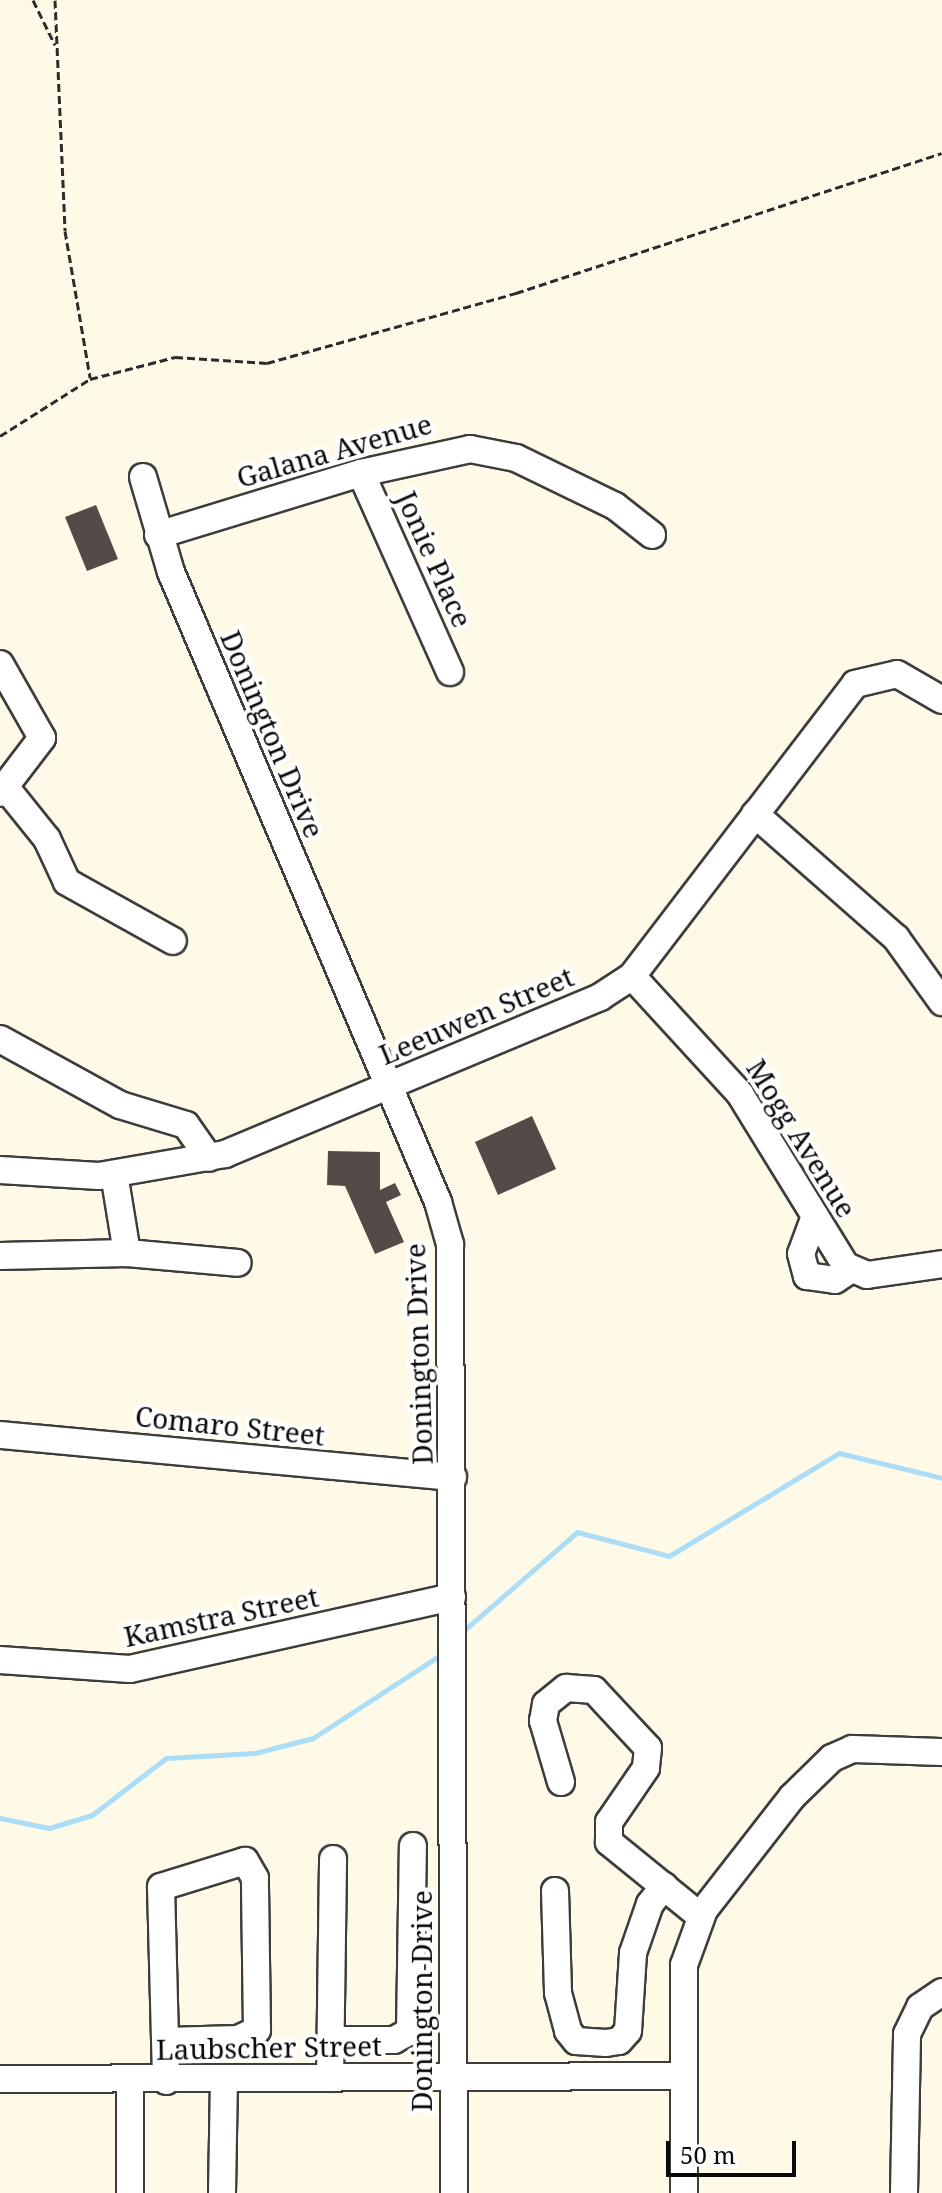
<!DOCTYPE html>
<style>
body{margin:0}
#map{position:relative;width:942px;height:2193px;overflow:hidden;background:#fffae7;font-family:"Noto Serif",serif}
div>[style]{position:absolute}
.stream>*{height:5px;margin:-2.5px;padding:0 2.5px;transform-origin:2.5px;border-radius:2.5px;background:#abddf7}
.building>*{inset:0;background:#534b47}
.path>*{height:3px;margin-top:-1.5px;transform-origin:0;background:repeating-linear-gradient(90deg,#2c2c2c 0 8px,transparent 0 12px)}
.roads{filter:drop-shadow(2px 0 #3d3d3d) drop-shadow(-2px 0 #3d3d3d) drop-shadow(0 2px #3d3d3d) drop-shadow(0 -2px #3d3d3d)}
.minor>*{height:26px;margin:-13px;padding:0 13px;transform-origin:13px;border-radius:13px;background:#fff}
span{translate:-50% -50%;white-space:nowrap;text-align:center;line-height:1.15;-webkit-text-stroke:8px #fff;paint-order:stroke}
.street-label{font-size:28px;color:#0a0a0a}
.scale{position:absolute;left:666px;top:2141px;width:130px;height:36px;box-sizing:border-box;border:4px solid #0a0a0a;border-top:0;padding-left:10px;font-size:24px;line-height:28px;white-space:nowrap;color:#0a0a0a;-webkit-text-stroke:6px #fff;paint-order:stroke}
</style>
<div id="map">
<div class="stream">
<i style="left:462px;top:1632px;width:152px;rotate:-41deg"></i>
<i style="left:577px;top:1532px;width:95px;rotate:14.6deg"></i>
<i style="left:669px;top:1556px;width:199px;rotate:-31.2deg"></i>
<i style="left:839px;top:1453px;width:106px;rotate:13.6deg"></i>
<i style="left:0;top:1818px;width:50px;rotate:11.5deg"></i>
<i style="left:49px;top:1828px;width:45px;rotate:-16.8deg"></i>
<i style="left:92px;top:1815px;width:93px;rotate:-37.6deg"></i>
<i style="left:166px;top:1758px;width:89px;rotate:-3.2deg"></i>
<i style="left:255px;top:1753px;width:60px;rotate:-14.5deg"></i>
<i style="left:313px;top:1738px;width:154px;rotate:-33.1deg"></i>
</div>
<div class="building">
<i style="clip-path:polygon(96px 505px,118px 559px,87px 571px,65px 517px)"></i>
<i style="clip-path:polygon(532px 1116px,556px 1169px,498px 1195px,475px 1142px)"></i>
<i style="clip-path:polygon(328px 1151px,380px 1152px,380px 1190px,395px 1183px,401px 1195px,386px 1202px,404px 1242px,375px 1254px,345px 1186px,327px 1185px)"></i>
</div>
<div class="path">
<i style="left:33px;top:0;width:50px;rotate:63.9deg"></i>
<i style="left:55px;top:0;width:231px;rotate:87.5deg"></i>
<i style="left:65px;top:231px;width:149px;rotate:80.3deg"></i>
<i style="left:0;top:436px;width:107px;rotate:-32.3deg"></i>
<i style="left:90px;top:379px;width:88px;rotate:-14.5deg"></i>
<i style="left:175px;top:357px;width:92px;rotate:3.7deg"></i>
<i style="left:267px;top:363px;width:259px;rotate:-15.7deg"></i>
<i style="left:516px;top:293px;width:448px;rotate:-18.2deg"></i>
</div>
<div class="roads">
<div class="minor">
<i style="left:361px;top:473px;width:218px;rotate:65.9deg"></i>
<i style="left:143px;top:477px;width:99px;rotate:73.6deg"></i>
<i style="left:171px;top:572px;width:684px;rotate:67.03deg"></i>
<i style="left:438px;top:1202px;width:44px;rotate:74.1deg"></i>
<i style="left:450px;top:1244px;width:949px;rotate:89.76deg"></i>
<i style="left:158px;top:535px;width:212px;rotate:-17deg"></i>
<i style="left:361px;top:473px;width:112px;rotate:-12.4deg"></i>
<i style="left:470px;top:449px;width:47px;rotate:11.1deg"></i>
<i style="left:516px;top:458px;width:110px;rotate:25.9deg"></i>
<i style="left:615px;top:506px;width:47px;rotate:38.1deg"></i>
<i style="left:0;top:664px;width:85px;rotate:60.4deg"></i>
<i style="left:42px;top:738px;width:69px;rotate:127.4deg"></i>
<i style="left:6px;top:788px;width:65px;rotate:51.2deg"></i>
<i style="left:47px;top:839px;width:47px;rotate:65.1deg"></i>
<i style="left:67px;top:882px;width:121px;rotate:29.1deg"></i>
<i style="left:755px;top:814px;width:188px;rotate:41.3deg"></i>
<i style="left:896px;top:938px;width:79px;rotate:54.3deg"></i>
<i style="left:632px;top:976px;width:160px;rotate:47.5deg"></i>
<i style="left:740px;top:1094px;width:202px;rotate:58.4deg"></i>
<i style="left:846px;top:1266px;width:23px;rotate:23deg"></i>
<i style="left:867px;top:1275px;width:76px;rotate:-8.3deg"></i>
<i style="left:0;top:1039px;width:137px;rotate:28.8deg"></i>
<i style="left:120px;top:1105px;width:69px;rotate:16.9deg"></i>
<i style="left:186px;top:1125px;width:40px;rotate:55.1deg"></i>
<i style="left:0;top:1170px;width:99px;rotate:3.5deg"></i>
<i style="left:99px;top:1176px;width:128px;rotate:-9.9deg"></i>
<i style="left:225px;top:1154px;width:407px;rotate:-22.7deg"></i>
<i style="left:600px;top:997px;width:38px;rotate:-33deg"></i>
<i style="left:632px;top:976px;width:367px;rotate:-52.6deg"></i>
<i style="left:855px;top:684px;width:43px;rotate:-13.4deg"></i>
<i style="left:897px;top:674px;width:52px;rotate:30deg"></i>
<i style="left:815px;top:1216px;width:40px;rotate:110.2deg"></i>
<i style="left:801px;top:1254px;width:23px;rotate:75deg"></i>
<i style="left:807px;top:1276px;width:28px;rotate:8deg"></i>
<i style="left:835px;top:1280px;width:18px;rotate:-34deg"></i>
<i style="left:127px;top:1253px;width:111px;rotate:5.1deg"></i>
<i style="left:0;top:1256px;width:127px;rotate:-1.4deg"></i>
<i style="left:127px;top:1253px;width:80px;rotate:-99.3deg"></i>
<i style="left:0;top:1435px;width:455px;rotate:5.3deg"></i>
<i style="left:0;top:1660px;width:130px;rotate:4deg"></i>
<i style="left:130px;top:1669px;width:330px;rotate:-12.6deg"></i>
<i style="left:561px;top:1782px;width:64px;rotate:-106.4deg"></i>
<i style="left:543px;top:1721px;width:17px;rotate:-80deg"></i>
<i style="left:546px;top:1704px;width:26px;rotate:-39deg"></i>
<i style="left:566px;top:1688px;width:28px;rotate:4deg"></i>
<i style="left:594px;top:1690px;width:79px;rotate:47deg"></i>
<i style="left:648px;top:1748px;width:20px;rotate:96deg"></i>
<i style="left:646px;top:1768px;width:65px;rotate:124.4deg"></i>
<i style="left:609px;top:1822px;width:20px;rotate:90deg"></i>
<i style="left:609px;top:1842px;width:117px;rotate:39.1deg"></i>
<i style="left:555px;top:1891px;width:102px;rotate:88.3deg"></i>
<i style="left:558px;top:1993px;width:39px;rotate:75deg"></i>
<i style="left:568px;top:2031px;width:13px;rotate:51deg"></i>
<i style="left:576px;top:2041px;width:30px;rotate:4deg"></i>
<i style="left:606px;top:2043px;width:13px;rotate:-9deg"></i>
<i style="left:619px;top:2041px;width:13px;rotate:-48deg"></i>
<i style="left:628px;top:2031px;width:78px;rotate:-86.3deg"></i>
<i style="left:633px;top:1953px;width:52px;rotate:-70.9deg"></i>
<i style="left:650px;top:1904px;width:23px;rotate:-52deg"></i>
<i style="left:331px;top:2040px;width:63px"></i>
<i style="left:394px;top:2040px;width:18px;rotate:-29deg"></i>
<i style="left:410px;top:2031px;width:185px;rotate:-89.1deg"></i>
<i style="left:166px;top:2041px;width:72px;rotate:-1.6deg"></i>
<i style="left:238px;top:2039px;width:21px;rotate:-25deg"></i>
<i style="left:257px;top:2030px;width:152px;rotate:-90.8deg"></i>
<i style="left:255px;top:1878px;width:20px;rotate:-120deg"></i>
<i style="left:245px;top:1861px;width:88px;rotate:162.8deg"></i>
<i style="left:161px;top:1887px;width:194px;rotate:88.5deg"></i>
<i style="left:330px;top:2078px;width:219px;rotate:-89.2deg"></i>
<i style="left:0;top:2079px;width:684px;rotate:-0.25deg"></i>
<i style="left:130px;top:2080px;width:113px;rotate:90deg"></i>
<i style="left:222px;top:2193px;width:113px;rotate:-89deg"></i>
<i style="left:684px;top:2193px;width:228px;rotate:-90deg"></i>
<i style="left:684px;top:1965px;width:59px;rotate:-70deg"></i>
<i style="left:704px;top:1910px;width:143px;rotate:-52.1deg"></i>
<i style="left:792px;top:1797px;width:56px;rotate:-44.3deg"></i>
<i style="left:832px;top:1758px;width:22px;rotate:-24deg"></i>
<i style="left:852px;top:1749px;width:90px;rotate:1.9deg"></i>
<i style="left:904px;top:2193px;width:159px;rotate:-88.9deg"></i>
<i style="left:907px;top:2034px;width:30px;rotate:-64deg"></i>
<i style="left:920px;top:2007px;width:27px;rotate:-34deg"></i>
</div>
</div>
<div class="street-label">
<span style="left:334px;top:450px;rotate:-16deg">Galana Avenue</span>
<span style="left:435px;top:559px;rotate:66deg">Jonie Place</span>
<span style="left:273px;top:734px;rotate:67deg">Donington Drive</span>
<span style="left:476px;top:1015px;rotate:-23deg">Leeuwen Street</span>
<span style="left:802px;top:1138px;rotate:58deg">Mogg Avenue</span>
<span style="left:418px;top:1354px;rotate:-92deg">Donington Drive</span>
<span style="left:230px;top:1425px;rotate:6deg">Comaro Street</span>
<span style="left:221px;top:1616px;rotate:-12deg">Kamstra Street</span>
<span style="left:421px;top:2001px;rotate:-90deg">Donington Drive</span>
<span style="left:269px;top:2047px;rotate:-1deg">Laubscher Street</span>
</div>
<div class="scale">50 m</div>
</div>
